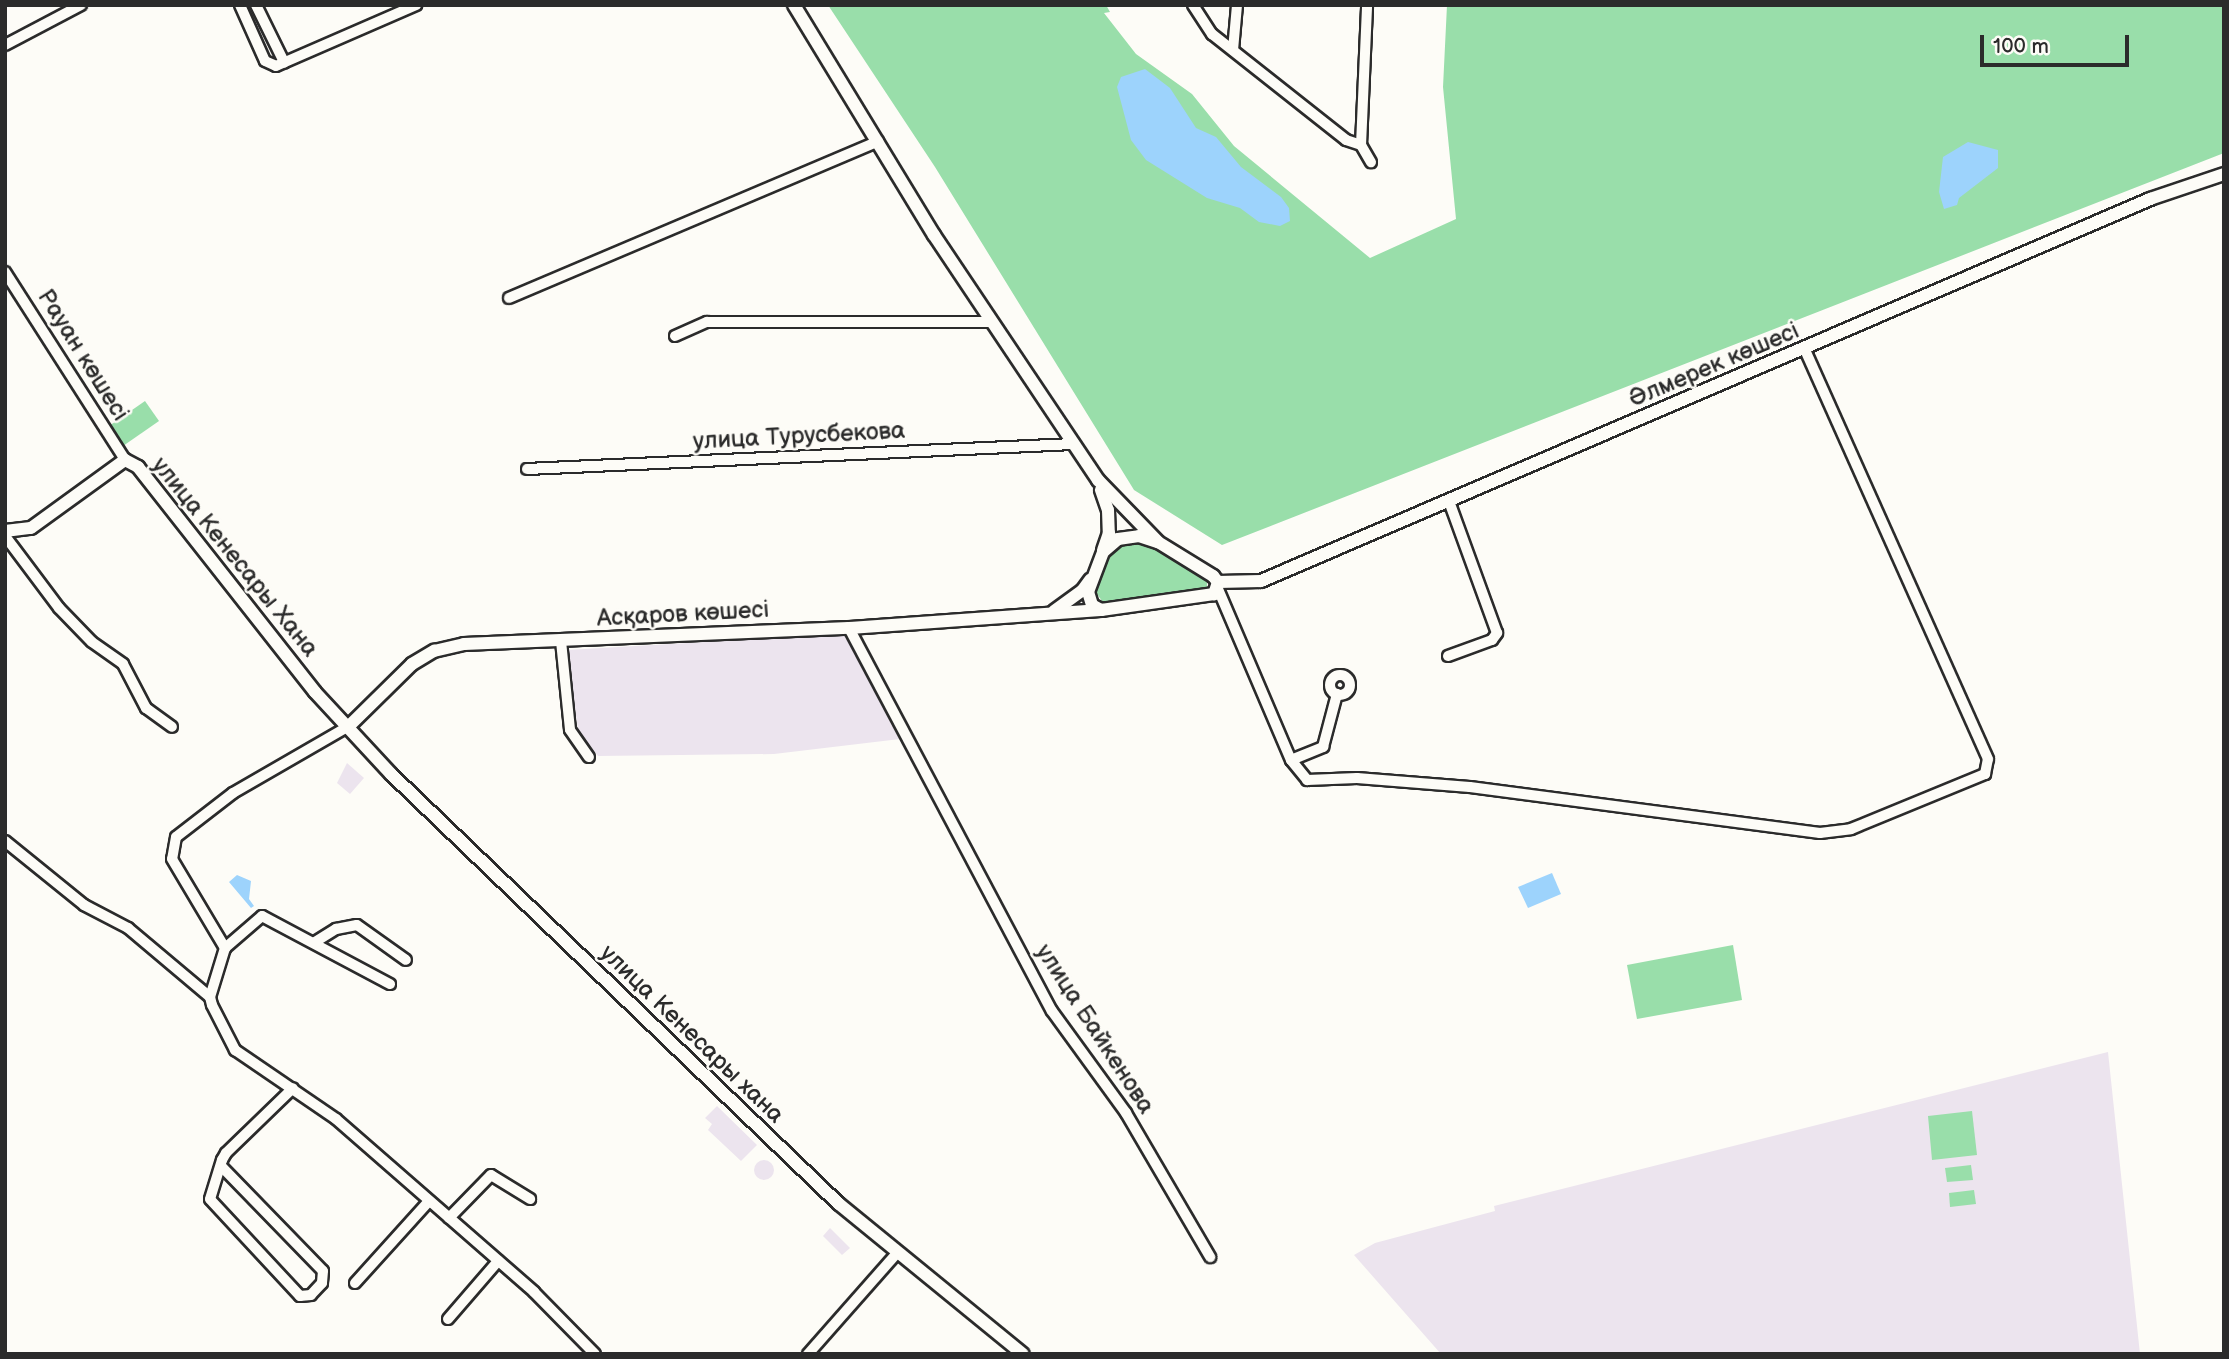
<!DOCTYPE html>
<meta charset="utf-8">
<style>
body{margin:0}
#map{position:relative;width:2229px;height:1359px;overflow:hidden;background:#fdfcf7;font-family:"Balsamiq Sans",sans-serif}
div>[style]{position:absolute}
.built>*{inset:0;background:#ece4ee}
.round{border-radius:50%}
.green>*{inset:0;background:#99deaa}
.water>*{inset:0;background:#9dd3fc}
.roads{filter:drop-shadow(2px 0 #2b2b2b) drop-shadow(-2px 0 #2b2b2b) drop-shadow(0 2px #2b2b2b) drop-shadow(0 -2px #2b2b2b)}
.minor>*{height:10px;margin:-5px;padding:0 5px;transform-origin:5px;border-radius:5px;background:#fdfcf7}
.minor>.ring{margin:-5px;padding:0;box-sizing:content-box;background:none;border:10px solid #fdfcf7;border-radius:50%}
.tertiary>*{height:12px;margin:-6px;padding:0 6px;transform-origin:6px;border-radius:6px;background:#fdfcf7}
span{translate:-50% -50%;white-space:nowrap;text-align:center;line-height:1.15;-webkit-text-stroke:5px #fdfcf7;paint-order:stroke}
.street-label{font-size:24px;color:#2b2b2b}
.frame{position:absolute;inset:0;border:7px solid #2b2b2b;pointer-events:none}
.scale{position:absolute;left:1980px;top:35px;width:149px;height:32px;box-sizing:border-box;border:4px solid #2b2b2b;border-top:0;padding-left:9px;font-size:21px;line-height:24px;white-space:nowrap;color:#2b2b2b;-webkit-text-stroke:5px #fdfcf7;paint-order:stroke}
</style>
<div id="map">
<div class="built">
<i style="clip-path:polygon(844px 634px,900px 739px,774px 754px,598px 756px,578px 730px,567px 650px)"></i>
<i style="clip-path:polygon(347px 763px,364px 778px,350px 794px,337px 783px)"></i>
<i style="clip-path:polygon(2108px 1052px,2140px 1354px,1441px 1354px,1354px 1255px,1375px 1243px,1495px 1211px,1494px 1206px)"></i>
<i style="clip-path:polygon(717px 1106px,757px 1145px,741px 1161px,708px 1130px,712px 1124px,705px 1118px)"></i>
<i class="round" style="left:754px;top:1160px;width:20px;height:20px"></i>
<i style="clip-path:polygon(830px 1228px,850px 1248px,842px 1255px,823px 1236px)"></i>
</div>
<div class="green">
<i style="clip-path:polygon(828px 5px,1106px 5px,1110px 12px,1104px 13px,1136px 54px,1192px 94px,1234px 146px,1370px 258px,1456px 219px,1443px 87px,1447px 5px,2224px 5px,2224px 153px,1222px 545px,1134px 490px,935px 167px)"></i>
<i style="clip-path:polygon(145px 401px,159px 421px,123px 446px,109px 426px)"></i>
<i style="clip-path:polygon(1139px 541px,1207px 577px,1207px 592px,1104px 604px,1095px 591px,1108px 555px,1121px 544px)"></i>
<i style="clip-path:polygon(1733px 945px,1742px 1000px,1637px 1019px,1627px 965px)"></i>
<i style="clip-path:polygon(1972px 1111px,1977px 1155px,1932px 1160px,1928px 1116px)"></i>
<i style="clip-path:polygon(1971px 1165px,1973px 1180px,1947px 1182px,1945px 1168px)"></i>
<i style="clip-path:polygon(1974px 1190px,1976px 1204px,1950px 1207px,1949px 1193px)"></i>
</div>
<div class="water">
<i style="clip-path:polygon(1145px 69px,1170px 88px,1196px 128px,1216px 137px,1241px 167px,1281px 197px,1289px 208px,1290px 221px,1280px 226px,1259px 222px,1240px 208px,1207px 198px,1146px 160px,1131px 140px,1117px 87px,1121px 77px)"></i>
<i style="clip-path:polygon(1968px 142px,1998px 150px,1998px 168px,1959px 198px,1957px 205px,1944px 209px,1939px 192px,1943px 157px)"></i>
<i style="clip-path:polygon(1552px 873px,1561px 894px,1528px 908px,1518px 887px)"></i>
<i style="clip-path:polygon(237px 875px,251px 881px,249px 899px,254px 906px,251px 908px,229px 882px)"></i>
</div>
<div class="roads">
<div class="minor">
<i style="left:240px;top:5px;width:61px;rotate:65.9deg"></i>
<i style="left:265px;top:61px;width:12px;rotate:24deg"></i>
<i style="left:276px;top:66px;width:153px;rotate:-23.5deg"></i>
<i style="left:256px;top:5px;width:64px;rotate:63.8deg"></i>
<i style="left:1193px;top:5px;width:35px;rotate:57deg"></i>
<i style="left:1212px;top:34px;width:171px;rotate:38.3deg"></i>
<i style="left:1346px;top:140px;width:16px;rotate:18deg"></i>
<i style="left:1361px;top:145px;width:20px;rotate:60deg"></i>
<i style="left:5px;top:45px;width:86px;rotate:-27.8deg"></i>
<i style="left:1233px;top:50px;width:45px;rotate:-84.9deg"></i>
<i style="left:1361px;top:145px;width:140px;rotate:-87.5deg"></i>
<i style="left:5px;top:272px;width:223px;rotate:57.4deg"></i>
<i style="left:509px;top:298px;width:401px;rotate:-23deg"></i>
<i style="left:675px;top:336px;width:35px;rotate:-24deg"></i>
<i style="left:707px;top:322px;width:285px"></i>
<i style="left:527px;top:469px;width:548px;rotate:-2.62deg"></i>
<i style="left:5px;top:536px;width:90px;rotate:53.1deg"></i>
<i style="left:59px;top:608px;width:47px;rotate:45.9deg"></i>
<i style="left:92px;top:642px;width:38px;rotate:35deg"></i>
<i style="left:123px;top:664px;width:50px;rotate:62.4deg"></i>
<i style="left:146px;top:708px;width:32px;rotate:36deg"></i>
<i style="left:1218px;top:589px;width:186px;rotate:66.9deg"></i>
<i style="left:1291px;top:760px;width:26px;rotate:51deg"></i>
<i style="left:1307px;top:780px;width:50px;rotate:-2.3deg"></i>
<i style="left:1357px;top:778px;width:113px;rotate:4.6deg"></i>
<i style="left:1470px;top:787px;width:353px;rotate:7.5deg"></i>
<i style="left:1820px;top:833px;width:31px;rotate:-7deg"></i>
<i style="left:1851px;top:829px;width:145px;rotate:-22.3deg"></i>
<i style="left:1985px;top:774px;width:15px;rotate:-79deg"></i>
<i style="left:1988px;top:759px;width:449px;rotate:-114.1deg"></i>
<i style="left:849px;top:628px;width:433px;rotate:62.1deg"></i>
<i style="left:1052px;top:1011px;width:126px;rotate:54deg"></i>
<i style="left:1126px;top:1113px;width:167px;rotate:59.7deg"></i>
<i style="left:561px;top:641px;width:89px;rotate:84.2deg"></i>
<i style="left:570px;top:730px;width:33px;rotate:55deg"></i>
<i style="left:1448px;top:656px;width:47px;rotate:-20deg"></i>
<i style="left:1492px;top:640px;width:9px;rotate:-54deg"></i>
<i style="left:1497px;top:633px;width:140px;rotate:-110deg"></i>
<i class="ring" style="left:1330px;top:675px;width:10px;height:10px"></i>
<i style="left:349px;top:726px;width:134px;rotate:150deg"></i>
<i style="left:233px;top:793px;width:72px;rotate:142.3deg"></i>
<i style="left:176px;top:837px;width:22px;rotate:100deg"></i>
<i style="left:172px;top:859px;width:104px;rotate:59.2deg"></i>
<i style="left:225px;top:948px;width:51px;rotate:107deg"></i>
<i style="left:210px;top:997px;width:8px;rotate:76deg"></i>
<i style="left:212px;top:1005px;width:51px;rotate:62.9deg"></i>
<i style="left:235px;top:1050px;width:122px;rotate:34.3deg"></i>
<i style="left:336px;top:1119px;width:263px;rotate:41.1deg"></i>
<i style="left:534px;top:1292px;width:87px;rotate:45.5deg"></i>
<i style="left:1291px;top:760px;width:35px;rotate:-22deg"></i>
<i style="left:1323px;top:747px;width:55px;rotate:-75.2deg"></i>
<i style="left:5px;top:841px;width:102px;rotate:39deg"></i>
<i style="left:84px;top:905px;width:50px;rotate:27.6deg"></i>
<i style="left:128px;top:928px;width:107px;rotate:40.1deg"></i>
<i style="left:315px;top:942px;width:25px;rotate:-32deg"></i>
<i style="left:336px;top:929px;width:21px;rotate:-11deg"></i>
<i style="left:357px;top:925px;width:60px;rotate:35.5deg"></i>
<i style="left:225px;top:948px;width:49px;rotate:-40.9deg"></i>
<i style="left:262px;top:916px;width:145px;rotate:28deg"></i>
<i style="left:221px;top:1166px;width:146px;rotate:45.8deg"></i>
<i style="left:323px;top:1271px;width:12px;rotate:95deg"></i>
<i style="left:322px;top:1283px;width:16px;rotate:133deg"></i>
<i style="left:311px;top:1295px;width:11px;rotate:175deg"></i>
<i style="left:300px;top:1296px;width:132px;rotate:-132.9deg"></i>
<i style="left:210px;top:1199px;width:41px;rotate:-72.9deg"></i>
<i style="left:222px;top:1160px;width:8px;rotate:-60deg"></i>
<i style="left:226px;top:1153px;width:93px;rotate:-44.1deg"></i>
<i style="left:449px;top:1218px;width:60px;rotate:-45.7deg"></i>
<i style="left:491px;top:1175px;width:46px;rotate:31.6deg"></i>
<i style="left:355px;top:1283px;width:110px;rotate:-47.9deg"></i>
<i style="left:448px;top:1319px;width:77px;rotate:-49.2deg"></i>
<i style="left:808px;top:1354px;width:136px;rotate:-48.6deg"></i>
</div>
<div class="tertiary">
<i style="left:794px;top:5px;width:269px;rotate:58.7deg"></i>
<i style="left:934px;top:235px;width:295px;rotate:56.2deg"></i>
<i style="left:1098px;top:480px;width:86px;rotate:45.9deg"></i>
<i style="left:1101px;top:490px;width:21px;rotate:71deg"></i>
<i style="left:1108px;top:510px;width:23px;rotate:88deg"></i>
<i style="left:1109px;top:533px;width:18px;rotate:109deg"></i>
<i style="left:5px;top:531px;width:26px;rotate:-7deg"></i>
<i style="left:31px;top:528px;width:116px;rotate:-35.9deg"></i>
<i style="left:125px;top:460px;width:15px;rotate:28deg"></i>
<i style="left:138px;top:467px;width:286px;rotate:51.8deg"></i>
<i style="left:315px;top:692px;width:112px;rotate:47.2deg"></i>
<i style="left:391px;top:774px;width:621px;rotate:43.83deg"></i>
<i style="left:839px;top:1204px;width:237px;rotate:39.2deg"></i>
<i style="left:1139px;top:536px;width:20px;rotate:18deg"></i>
<i style="left:1158px;top:542px;width:65px;rotate:31.7deg"></i>
<i style="left:1213px;top:576px;width:8px;rotate:50deg"></i>
<i style="left:1218px;top:582px;width:13px;rotate:108deg"></i>
<i style="left:1214px;top:594px;width:114px;rotate:171.9deg"></i>
<i style="left:1101px;top:610px;width:10px;rotate:-151deg"></i>
<i style="left:1092px;top:605px;width:14px;rotate:-107deg"></i>
<i style="left:1088px;top:592px;width:43px;rotate:-69.4deg"></i>
<i style="left:1103px;top:552px;width:20px;rotate:-41deg"></i>
<i style="left:1118px;top:539px;width:21px;rotate:-8deg"></i>
<i style="left:1218px;top:582px;width:43px;rotate:-1.3deg"></i>
<i style="left:1261px;top:581px;width:968px;rotate:-23.25deg"></i>
<i style="left:2150px;top:199px;width:78px;rotate:-18.7deg"></i>
<i style="left:1054px;top:611px;width:34px;rotate:-36deg"></i>
<i style="left:1082px;top:591px;width:14px;rotate:-54deg"></i>
<i style="left:349px;top:726px;width:88px;rotate:-44.5deg"></i>
<i style="left:412px;top:664px;width:26px;rotate:-31deg"></i>
<i style="left:434px;top:651px;width:31px;rotate:-13deg"></i>
<i style="left:464px;top:644px;width:385px;rotate:-2.4deg"></i>
<i style="left:849px;top:628px;width:253px;rotate:-4.1deg"></i>
</div>
</div>
<div class="street-label">
<span style="left:83px;top:355px;rotate:58deg">Рауан көшесі</span>
<span style="left:1714px;top:365px;rotate:-23deg">Әлмерек көшесі</span>
<span style="left:799px;top:436px;rotate:-3deg">улица Турусбекова</span>
<span style="left:235px;top:557px;rotate:51deg">улица Кенесары Хана</span>
<span style="left:683px;top:614px;rotate:-3deg">Асқаров көшесі</span>
<span style="left:1095px;top:1029px;rotate:57deg">улица Байкенова</span>
<span style="left:692px;top:1034px;rotate:44deg">улица Кенесары хана</span>
</div>
<div class="frame"></div>
<div class="scale">100 m</div>
</div>
